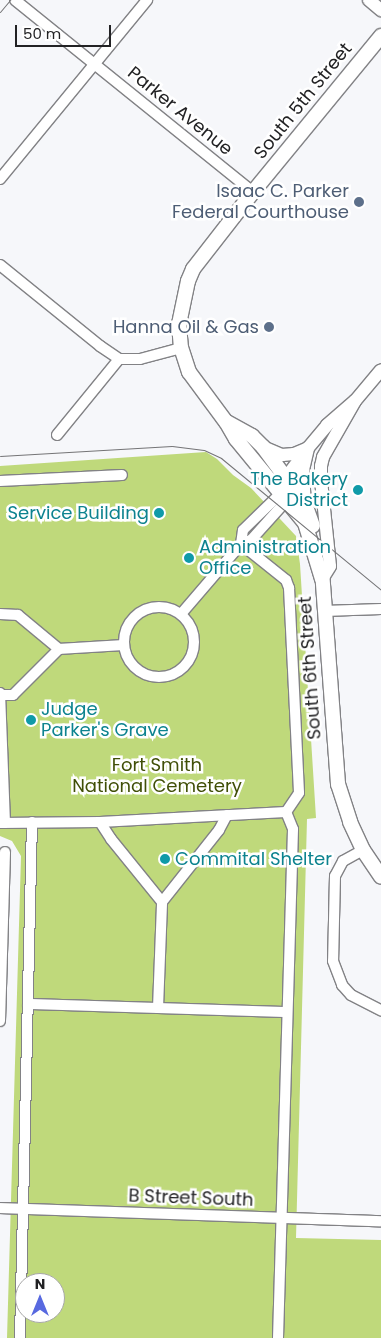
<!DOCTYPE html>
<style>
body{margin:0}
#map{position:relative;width:381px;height:1338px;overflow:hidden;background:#f6f7fa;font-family:Poppins,sans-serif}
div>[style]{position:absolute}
.green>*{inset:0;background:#bfd97b}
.roads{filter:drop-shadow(1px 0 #828285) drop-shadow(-1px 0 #828285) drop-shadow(0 1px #828285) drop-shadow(0 -1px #828285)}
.minor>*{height:10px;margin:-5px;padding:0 5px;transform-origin:5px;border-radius:5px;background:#fff}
.minor>.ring{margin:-5px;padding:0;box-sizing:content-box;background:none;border:10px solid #fff;border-radius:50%}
.tertiary>*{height:12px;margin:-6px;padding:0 6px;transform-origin:6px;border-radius:6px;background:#fff}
.secondary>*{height:14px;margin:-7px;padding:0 7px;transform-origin:7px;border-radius:7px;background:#fff}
.tram>*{height:1px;margin:-0.5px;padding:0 0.5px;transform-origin:0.5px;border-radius:0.5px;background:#747476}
.dots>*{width:14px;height:14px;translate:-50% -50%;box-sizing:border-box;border:2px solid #fff;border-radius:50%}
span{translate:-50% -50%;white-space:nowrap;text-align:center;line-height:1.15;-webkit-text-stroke:5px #fff;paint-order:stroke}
.street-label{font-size:18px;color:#222224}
.service-label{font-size:18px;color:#4e5e75}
.right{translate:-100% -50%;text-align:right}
.culture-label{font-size:18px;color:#0d838f}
.left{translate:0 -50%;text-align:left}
.park-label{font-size:18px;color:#404f07}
.north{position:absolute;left:15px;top:1273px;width:50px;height:50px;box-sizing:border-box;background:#fff;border:1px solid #a7a7a7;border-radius:50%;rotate:0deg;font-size:14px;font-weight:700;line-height:20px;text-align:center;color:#222224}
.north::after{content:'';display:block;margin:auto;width:18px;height:22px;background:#5869e0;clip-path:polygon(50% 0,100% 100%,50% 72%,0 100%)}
.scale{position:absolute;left:15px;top:25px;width:96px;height:22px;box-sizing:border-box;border:2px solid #222224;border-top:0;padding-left:6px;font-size:15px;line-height:18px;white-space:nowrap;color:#222224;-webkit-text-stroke:4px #fff;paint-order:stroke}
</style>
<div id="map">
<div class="green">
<i style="clip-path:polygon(evenodd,206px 452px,217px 459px,233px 475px,251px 488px,296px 536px,300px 564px,316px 818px,307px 819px,296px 1238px,381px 1240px,381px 1338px,7px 1338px,21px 856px,12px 841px,0 836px,0 466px,206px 452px,25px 1283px,55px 1283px,55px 1313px,25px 1313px,25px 1283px)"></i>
</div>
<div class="roads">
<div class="minor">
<i style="left:15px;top:0;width:306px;rotate:38.9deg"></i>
<i style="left:0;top:179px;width:232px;rotate:-50.6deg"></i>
<i style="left:0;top:265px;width:129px;rotate:39deg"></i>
<i style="left:100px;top:346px;width:23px;rotate:34deg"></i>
<i style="left:119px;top:359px;width:21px"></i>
<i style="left:140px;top:359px;width:42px;rotate:-15deg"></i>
<i style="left:57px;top:435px;width:98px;rotate:-50.8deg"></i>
<i style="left:0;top:481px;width:122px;rotate:-2.8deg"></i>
<i style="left:241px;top:544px;width:58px;rotate:38.7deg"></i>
<i style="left:286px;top:580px;width:9px;rotate:69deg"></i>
<i style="left:289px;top:588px;width:205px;rotate:87.2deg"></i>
<i style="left:299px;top:793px;width:23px;rotate:124deg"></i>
<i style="left:241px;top:544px;width:14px;rotate:-82deg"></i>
<i style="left:243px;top:530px;width:53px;rotate:-44.2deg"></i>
<i class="ring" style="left:124px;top:607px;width:60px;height:60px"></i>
<i style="left:324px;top:611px;width:57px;rotate:-2deg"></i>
<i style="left:0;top:614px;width:18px;rotate:3deg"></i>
<i style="left:18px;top:615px;width:53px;rotate:39.7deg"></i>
<i style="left:181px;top:614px;width:92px;rotate:-49.4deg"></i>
<i style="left:241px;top:544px;width:11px;rotate:-22deg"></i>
<i style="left:251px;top:540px;width:54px;rotate:-48deg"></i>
<i style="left:0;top:693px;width:130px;rotate:87.8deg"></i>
<i style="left:0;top:695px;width:13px"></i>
<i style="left:13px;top:695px;width:65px;rotate:-45deg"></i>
<i style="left:59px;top:649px;width:64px;rotate:-3.6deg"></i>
<i style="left:100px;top:822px;width:20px;rotate:57deg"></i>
<i style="left:111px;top:839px;width:81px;rotate:51deg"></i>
<i style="left:0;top:823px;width:100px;rotate:-0.6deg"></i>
<i style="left:100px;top:822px;width:186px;rotate:-3.1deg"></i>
<i style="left:363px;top:850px;width:23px;rotate:151deg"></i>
<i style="left:343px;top:861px;width:17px;rotate:118deg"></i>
<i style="left:335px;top:876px;width:85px;rotate:91.3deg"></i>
<i style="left:333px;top:961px;width:26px;rotate:69deg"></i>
<i style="left:342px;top:985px;width:13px;rotate:48deg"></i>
<i style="left:351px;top:995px;width:34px;rotate:27deg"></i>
<i style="left:28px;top:1004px;width:259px;rotate:1.8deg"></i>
<i style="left:158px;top:1008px;width:106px;rotate:-87.8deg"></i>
<i style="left:162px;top:902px;width:92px;rotate:-51.6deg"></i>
<i style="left:219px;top:830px;width:17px;rotate:-62deg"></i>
<i style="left:0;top:1021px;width:169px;rotate:-88.3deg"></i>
<i style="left:0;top:1208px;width:381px;rotate:2deg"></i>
<i style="left:20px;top:1338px;width:516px;rotate:-88.67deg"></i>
<i style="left:278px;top:1338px;width:509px;rotate:-88.31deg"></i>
<i style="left:293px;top:829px;width:18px;rotate:-112deg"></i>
</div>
<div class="tertiary">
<i style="left:369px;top:0;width:16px;rotate:40deg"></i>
<i style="left:263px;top:447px;width:21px;rotate:23deg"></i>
<i style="left:282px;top:455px;width:12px;rotate:-5deg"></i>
<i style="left:294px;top:454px;width:13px;rotate:-23deg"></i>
<i style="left:284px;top:488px;width:17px;rotate:-69deg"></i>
<i style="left:290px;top:472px;width:25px;rotate:-53deg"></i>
<i style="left:305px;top:508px;width:38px;rotate:-93deg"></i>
<i style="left:303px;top:470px;width:23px;rotate:-77deg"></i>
<i style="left:308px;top:448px;width:30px;rotate:-50deg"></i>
<i style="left:327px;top:425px;width:37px;rotate:-41deg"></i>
<i style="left:355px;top:401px;width:40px;rotate:-50deg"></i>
<i style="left:322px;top:579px;width:15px;rotate:-58deg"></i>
<i style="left:330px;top:566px;width:85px;rotate:-96deg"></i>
<i style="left:321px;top:481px;width:15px;rotate:-90deg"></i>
<i style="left:321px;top:466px;width:9px;rotate:-77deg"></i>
<i style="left:323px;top:457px;width:64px;rotate:-60.3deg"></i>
</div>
<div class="secondary">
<i style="left:227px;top:422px;width:29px;rotate:29deg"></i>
<i style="left:252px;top:436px;width:16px;rotate:45deg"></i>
<i style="left:263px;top:447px;width:71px;rotate:53.6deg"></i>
<i style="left:305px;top:504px;width:23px;rotate:70deg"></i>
<i style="left:322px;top:571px;width:214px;rotate:85.7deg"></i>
<i style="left:338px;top:784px;width:40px;rotate:72deg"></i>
<i style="left:350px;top:822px;width:31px;rotate:65deg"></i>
<i style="left:363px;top:850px;width:32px;rotate:56deg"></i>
<i style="left:322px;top:579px;width:59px;rotate:-106.9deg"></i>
<i style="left:305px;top:523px;width:109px;rotate:-129.4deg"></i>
<i style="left:236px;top:439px;width:20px;rotate:-120deg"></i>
<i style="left:226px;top:422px;width:62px;rotate:-126.5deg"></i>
<i style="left:189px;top:372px;width:25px;rotate:-108deg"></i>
<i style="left:181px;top:348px;width:24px;rotate:-95deg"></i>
<i style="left:179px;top:324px;width:44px;rotate:-78.2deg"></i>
<i style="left:188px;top:281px;width:13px;rotate:-67deg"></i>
<i style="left:193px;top:269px;width:98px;rotate:-52.1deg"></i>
<i style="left:253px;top:192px;width:202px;rotate:-50.6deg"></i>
</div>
</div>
<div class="tram">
<i style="left:0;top:12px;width:16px;rotate:-50deg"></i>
<i style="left:0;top:456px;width:172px;rotate:-3.3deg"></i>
<i style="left:172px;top:446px;width:32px;rotate:7deg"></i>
<i style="left:204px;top:450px;width:19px;rotate:25deg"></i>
<i style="left:221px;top:458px;width:207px;rotate:39.5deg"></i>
</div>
<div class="dots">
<i style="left:359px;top:202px;background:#5c6f8a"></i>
<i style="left:269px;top:327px;background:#5c6f8a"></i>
<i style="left:358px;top:490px;background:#0f9aa8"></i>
<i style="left:159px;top:513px;background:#0f9aa8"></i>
<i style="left:189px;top:558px;background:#0f9aa8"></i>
<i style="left:31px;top:720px;background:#0f9aa8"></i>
<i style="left:165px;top:859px;background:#0f9aa8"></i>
</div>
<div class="street-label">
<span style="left:303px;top:101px;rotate:-51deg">South 5th Street</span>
<span style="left:180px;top:111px;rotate:39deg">Parker Avenue</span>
<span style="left:310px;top:668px;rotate:-94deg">South 6th Street</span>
<span style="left:191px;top:1198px;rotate:2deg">B Street South</span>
</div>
<div class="service-label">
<span class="right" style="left:349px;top:202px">Isaac C. Parker<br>Federal Courthouse</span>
<span class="right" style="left:259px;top:327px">Hanna Oil &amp; Gas</span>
</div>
<div class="culture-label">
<span class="right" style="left:348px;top:490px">The Bakery<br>District</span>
<span class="right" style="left:149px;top:513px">Service Building</span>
<span class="left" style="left:199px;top:558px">Administration<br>Office</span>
<span class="left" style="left:41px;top:720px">Judge<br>Parker's Grave</span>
<span class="left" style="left:175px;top:859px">Commital Shelter</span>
</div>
<div class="park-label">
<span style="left:157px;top:776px">Fort Smith<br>National Cemetery</span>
</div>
<div class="north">N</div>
<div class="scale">50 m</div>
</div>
